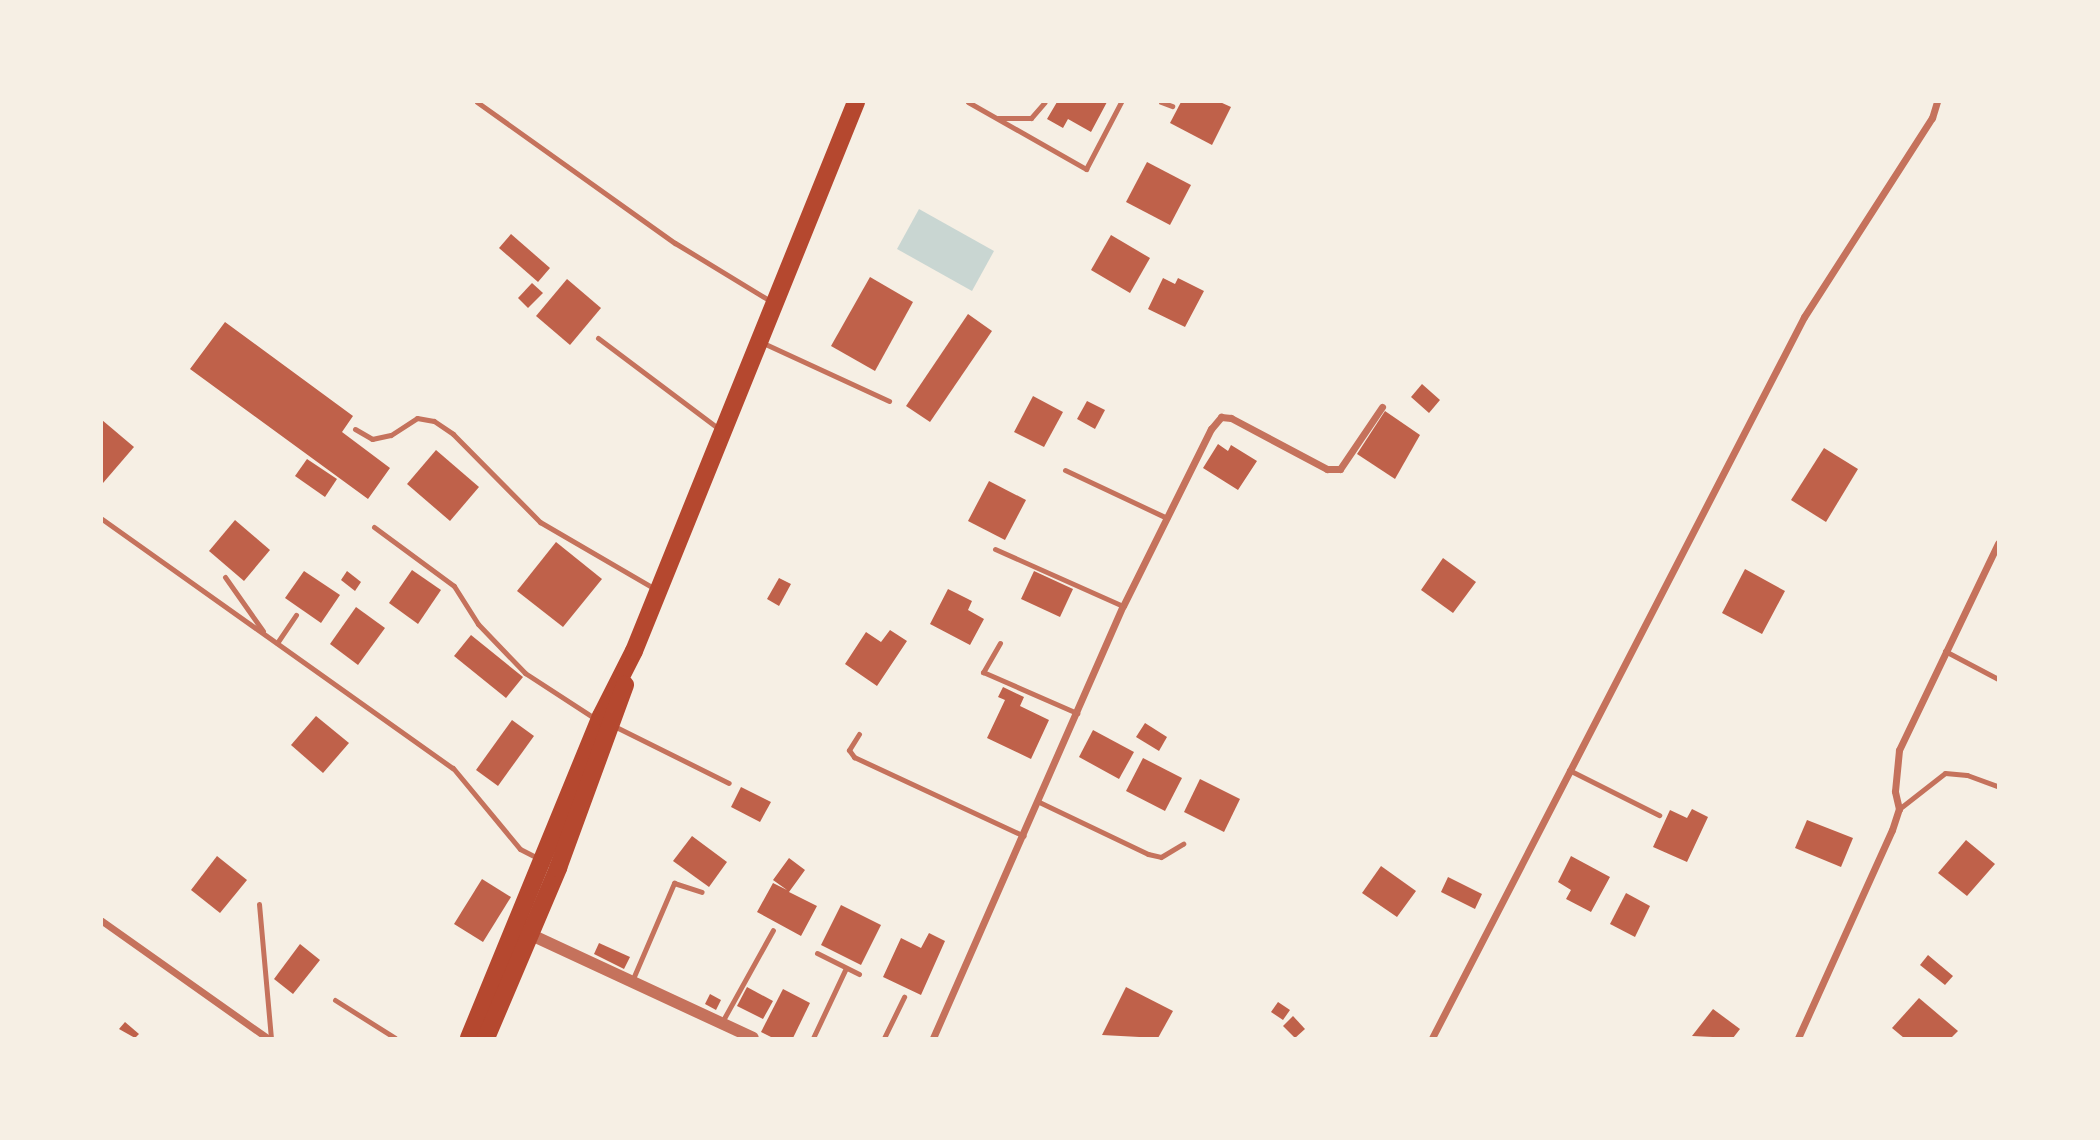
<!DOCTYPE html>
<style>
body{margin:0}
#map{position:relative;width:2100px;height:1140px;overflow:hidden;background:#f6efe4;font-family:Lato,sans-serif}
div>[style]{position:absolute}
.water>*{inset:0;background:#c9d6d2}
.building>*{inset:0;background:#bf614a}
.service>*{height:5px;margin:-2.5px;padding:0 2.5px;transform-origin:2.5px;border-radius:2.5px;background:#c5725c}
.minor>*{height:7px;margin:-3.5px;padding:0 3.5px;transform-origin:3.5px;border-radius:3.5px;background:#c5725c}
.tertiary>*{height:12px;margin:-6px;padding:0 6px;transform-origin:6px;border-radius:6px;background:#c5725c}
.primary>*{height:18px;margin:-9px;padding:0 9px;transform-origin:9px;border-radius:9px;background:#b5482f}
span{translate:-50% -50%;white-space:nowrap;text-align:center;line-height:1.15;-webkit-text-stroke:5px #f6efe4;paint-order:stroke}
.frame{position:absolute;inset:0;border:103px solid #f6efe4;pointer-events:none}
</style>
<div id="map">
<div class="water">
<i style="clip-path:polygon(919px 209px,994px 251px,972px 291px,897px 249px)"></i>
</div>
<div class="building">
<i style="clip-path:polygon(1057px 102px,1107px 102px,1091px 132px,1068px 119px,1063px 128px,1047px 119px)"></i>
<i style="clip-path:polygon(1181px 102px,1220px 102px,1231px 107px,1212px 145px,1170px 123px)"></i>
<i style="clip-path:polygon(1147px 162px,1191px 185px,1170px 225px,1126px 202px)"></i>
<i style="clip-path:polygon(511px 234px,550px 268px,538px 282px,499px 248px)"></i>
<i style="clip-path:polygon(1111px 235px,1150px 258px,1130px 293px,1091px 270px)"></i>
<i style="clip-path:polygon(870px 277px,913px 302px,875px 371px,831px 346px)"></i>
<i style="clip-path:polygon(1163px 278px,1175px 284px,1178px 278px,1204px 291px,1185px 327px,1148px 309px)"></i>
<i style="clip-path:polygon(567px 279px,601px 308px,570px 345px,536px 316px)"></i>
<i style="clip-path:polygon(532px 283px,543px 293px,528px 308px,518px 298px)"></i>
<i style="clip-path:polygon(968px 314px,992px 331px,930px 422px,906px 406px)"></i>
<i style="clip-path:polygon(225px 322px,353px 416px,342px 432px,390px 468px,368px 499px,190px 369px)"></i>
<i style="clip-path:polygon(1422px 384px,1440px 400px,1429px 413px,1411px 397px)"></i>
<i style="clip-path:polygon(1033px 396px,1063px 412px,1044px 447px,1014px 432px)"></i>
<i style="clip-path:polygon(1087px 401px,1105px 410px,1095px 429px,1077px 419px)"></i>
<i style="clip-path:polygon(1385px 411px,1420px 435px,1395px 479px,1357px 454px)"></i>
<i style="clip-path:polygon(102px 420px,134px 447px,103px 483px,102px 481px)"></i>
<i style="clip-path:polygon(1218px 444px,1228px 451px,1231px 445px,1257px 461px,1238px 490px,1203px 468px)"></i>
<i style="clip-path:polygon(1824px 448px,1858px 469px,1826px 522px,1791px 500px)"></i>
<i style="clip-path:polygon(436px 450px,479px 487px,450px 521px,407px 484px)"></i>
<i style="clip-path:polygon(307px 459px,337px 479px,325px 497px,295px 476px)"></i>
<i style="clip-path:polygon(989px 481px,1026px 500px,1005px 540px,968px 521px)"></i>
<i style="clip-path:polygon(235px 520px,270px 550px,244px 581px,209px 551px)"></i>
<i style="clip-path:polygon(556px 542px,602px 579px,563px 627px,517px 591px)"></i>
<i style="clip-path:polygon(1443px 558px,1476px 582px,1453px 613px,1421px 590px)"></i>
<i style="clip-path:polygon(1745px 569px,1785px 591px,1762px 634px,1722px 613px)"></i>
<i style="clip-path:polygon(412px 570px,441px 590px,418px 624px,389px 603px)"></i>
<i style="clip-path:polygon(304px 571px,340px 595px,321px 623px,285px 598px)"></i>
<i style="clip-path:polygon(347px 571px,361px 582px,355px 591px,341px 580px)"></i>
<i style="clip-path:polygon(1034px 571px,1073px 589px,1060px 617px,1021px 599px)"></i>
<i style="clip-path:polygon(779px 578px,791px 584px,779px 606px,767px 599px)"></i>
<i style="clip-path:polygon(948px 589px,972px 601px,968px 610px,984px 619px,970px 645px,930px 624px)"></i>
<i style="clip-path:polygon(356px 607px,385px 628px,358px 665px,330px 644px)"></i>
<i style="clip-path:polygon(890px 630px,907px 641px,877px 686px,845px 664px,866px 632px,881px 642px)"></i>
<i style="clip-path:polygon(471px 635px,523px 677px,506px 698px,454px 656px)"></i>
<i style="clip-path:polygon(1003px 687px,1024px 697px,1020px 706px,1049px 720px,1031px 759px,987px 738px,1005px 700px,998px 697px)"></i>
<i style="clip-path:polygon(316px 716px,349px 743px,323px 773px,291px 745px)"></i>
<i style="clip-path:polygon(512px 720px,534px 736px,498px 786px,476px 770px)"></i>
<i style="clip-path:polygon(1145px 723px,1167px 737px,1159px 751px,1136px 737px)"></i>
<i style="clip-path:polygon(1093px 730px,1134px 752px,1119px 779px,1079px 757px)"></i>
<i style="clip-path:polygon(1143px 758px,1182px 778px,1165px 811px,1126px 791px)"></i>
<i style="clip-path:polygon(1200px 779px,1240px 799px,1224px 832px,1184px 812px)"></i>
<i style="clip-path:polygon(741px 787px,771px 802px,760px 822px,731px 807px)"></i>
<i style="clip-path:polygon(1692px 809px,1708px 817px,1687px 862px,1653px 847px,1670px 810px,1687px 818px)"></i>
<i style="clip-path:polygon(1807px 820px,1853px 838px,1841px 867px,1795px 848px)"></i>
<i style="clip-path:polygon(692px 836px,727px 862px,709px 887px,673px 861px)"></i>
<i style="clip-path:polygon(1966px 840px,1995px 864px,1967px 896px,1938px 873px)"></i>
<i style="clip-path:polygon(217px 856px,247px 880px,220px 913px,191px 890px)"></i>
<i style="clip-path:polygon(1571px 856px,1610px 877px,1591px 912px,1566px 899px,1571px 890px,1558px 882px)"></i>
<i style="clip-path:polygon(789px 858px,805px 870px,789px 892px,817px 906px,801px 936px,757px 912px,773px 883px,787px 890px,773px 880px)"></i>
<i style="clip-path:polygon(1381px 866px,1416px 891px,1397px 917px,1362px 893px)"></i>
<i style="clip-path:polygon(1448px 877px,1482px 894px,1475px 909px,1441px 892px)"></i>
<i style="clip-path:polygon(482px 879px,511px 897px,483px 942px,454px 924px)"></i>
<i style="clip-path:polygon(1626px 893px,1650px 906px,1635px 937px,1610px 924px)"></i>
<i style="clip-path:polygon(841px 905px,881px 925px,861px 965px,821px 945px)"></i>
<i style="clip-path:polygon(929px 933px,945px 941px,921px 995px,883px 977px,901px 938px,921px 948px)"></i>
<i style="clip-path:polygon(599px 943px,630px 957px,624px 969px,594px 954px)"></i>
<i style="clip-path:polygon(300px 944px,320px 960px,293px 994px,274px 979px)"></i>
<i style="clip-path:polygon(1928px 955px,1953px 976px,1945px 985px,1920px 965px)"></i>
<i style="clip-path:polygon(747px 987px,773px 1001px,763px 1019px,737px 1006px)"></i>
<i style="clip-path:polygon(1126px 987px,1173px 1011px,1158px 1038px,1102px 1035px)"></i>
<i style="clip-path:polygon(783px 989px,810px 1003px,793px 1038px,773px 1038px,761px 1032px)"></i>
<i style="clip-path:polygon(710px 994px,721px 1000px,716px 1010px,705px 1004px)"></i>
<i style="clip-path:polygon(1919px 998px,1958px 1031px,1951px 1038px,1904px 1038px,1892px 1028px)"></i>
<i style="clip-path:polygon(1278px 1002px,1290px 1010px,1283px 1020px,1271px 1012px)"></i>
<i style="clip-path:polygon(1713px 1009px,1740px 1029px,1733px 1038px,1692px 1036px)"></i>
<i style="clip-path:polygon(1293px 1016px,1305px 1029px,1295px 1038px,1283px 1026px)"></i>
<i style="clip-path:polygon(125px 1022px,139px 1034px,135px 1038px,119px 1029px)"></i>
</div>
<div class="service">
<i style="left:477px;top:102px;width:243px;rotate:35.5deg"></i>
<i style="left:675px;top:243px;width:114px;rotate:31.3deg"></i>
<i style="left:968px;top:102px;width:136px;rotate:29.6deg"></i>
<i style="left:1086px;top:169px;width:76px;rotate:-62.4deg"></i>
<i style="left:1161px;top:102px;width:12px;rotate:20deg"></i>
<i style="left:998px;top:118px;width:33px"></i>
<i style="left:1031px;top:118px;width:21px;rotate:-49deg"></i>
<i style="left:598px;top:338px;width:151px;rotate:36.9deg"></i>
<i style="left:761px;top:342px;width:141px;rotate:24.7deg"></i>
<i style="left:355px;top:429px;width:20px;rotate:30deg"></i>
<i style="left:372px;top:439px;width:19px;rotate:-12deg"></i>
<i style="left:391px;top:435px;width:31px;rotate:-33deg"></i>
<i style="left:417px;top:418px;width:17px;rotate:10deg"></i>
<i style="left:434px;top:421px;width:23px;rotate:34deg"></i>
<i style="left:453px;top:434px;width:124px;rotate:45.3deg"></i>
<i style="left:540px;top:522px;width:133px;rotate:30.2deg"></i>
<i style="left:1065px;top:470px;width:113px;rotate:25.2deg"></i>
<i style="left:102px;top:519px;width:430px;rotate:35.4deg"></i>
<i style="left:453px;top:768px;width:105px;rotate:50.4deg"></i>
<i style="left:520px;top:849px;width:22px;rotate:27deg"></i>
<i style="left:374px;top:527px;width:99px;rotate:36.4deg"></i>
<i style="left:454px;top:586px;width:45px;rotate:57.7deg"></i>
<i style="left:478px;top:624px;width:68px;rotate:46.2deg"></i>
<i style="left:525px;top:673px;width:86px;rotate:33.1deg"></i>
<i style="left:995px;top:549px;width:140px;rotate:24deg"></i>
<i style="left:225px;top:577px;width:66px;rotate:54.9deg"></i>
<i style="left:277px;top:643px;width:34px;rotate:-56deg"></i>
<i style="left:1000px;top:643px;width:34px;rotate:120deg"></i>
<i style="left:983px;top:672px;width:103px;rotate:23.6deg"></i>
<i style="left:1945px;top:651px;width:60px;rotate:27.8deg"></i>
<i style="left:614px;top:726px;width:128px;rotate:26.4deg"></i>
<i style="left:859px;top:734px;width:19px;rotate:122deg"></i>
<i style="left:849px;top:750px;width:9px;rotate:54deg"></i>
<i style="left:854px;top:757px;width:187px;rotate:24.9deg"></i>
<i style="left:1569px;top:770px;width:101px;rotate:26.6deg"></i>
<i style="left:1037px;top:801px;width:123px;rotate:25.5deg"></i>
<i style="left:1148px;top:854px;width:13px;rotate:13deg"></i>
<i style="left:1161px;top:857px;width:26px;rotate:-31deg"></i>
<i style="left:1899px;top:809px;width:58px;rotate:-38deg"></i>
<i style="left:1945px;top:773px;width:22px;rotate:5deg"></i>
<i style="left:1967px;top:775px;width:33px;rotate:20deg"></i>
<i style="left:259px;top:904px;width:135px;rotate:84.9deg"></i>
<i style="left:817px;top:953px;width:47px;rotate:26.6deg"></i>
<i style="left:632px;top:981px;width:107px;rotate:-66.8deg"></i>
<i style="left:674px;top:883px;width:29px;rotate:18deg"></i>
<i style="left:335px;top:1000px;width:71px;rotate:32.3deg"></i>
<i style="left:722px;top:1022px;width:105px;rotate:-61deg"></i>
<i style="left:813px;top:1038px;width:77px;rotate:-64.8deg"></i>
<i style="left:884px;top:1038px;width:46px;rotate:-64deg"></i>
</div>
<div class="minor">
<i style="left:102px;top:921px;width:202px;rotate:35.3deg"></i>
<i style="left:933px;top:1038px;width:472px;rotate:-66.3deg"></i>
<i style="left:1123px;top:606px;width:198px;rotate:-63.6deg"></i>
<i style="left:1211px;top:429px;width:16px;rotate:-50deg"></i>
<i style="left:1221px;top:417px;width:10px;rotate:6deg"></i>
<i style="left:1231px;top:418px;width:109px;rotate:28deg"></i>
<i style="left:1327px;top:469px;width:13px"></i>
<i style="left:1340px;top:469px;width:75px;rotate:-55.9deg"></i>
<i style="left:1432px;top:1038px;width:811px;rotate:-62.71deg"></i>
<i style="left:1804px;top:317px;width:237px;rotate:-57.3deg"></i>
<i style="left:1932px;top:118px;width:17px;rotate:-73deg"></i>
<i style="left:1798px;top:1038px;width:228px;rotate:-65.7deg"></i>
<i style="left:1892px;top:830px;width:22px;rotate:-72deg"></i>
<i style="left:1899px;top:809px;width:18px;rotate:-103deg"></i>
<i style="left:1895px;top:791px;width:41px;rotate:-84.4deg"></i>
<i style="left:1899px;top:750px;width:229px;rotate:-64.4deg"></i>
</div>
<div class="tertiary">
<i style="left:525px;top:932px;width:251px;rotate:24.9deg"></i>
</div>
<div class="primary">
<i style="left:469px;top:1038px;width:348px;rotate:-67.7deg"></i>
<i style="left:601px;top:716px;width:73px;rotate:-63.1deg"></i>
<i style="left:634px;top:651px;width:592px;rotate:-67.98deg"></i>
<i style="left:486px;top:1038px;width:185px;rotate:-67deg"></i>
<i style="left:558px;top:868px;width:195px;rotate:-69.9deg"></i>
</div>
<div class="frame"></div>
</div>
